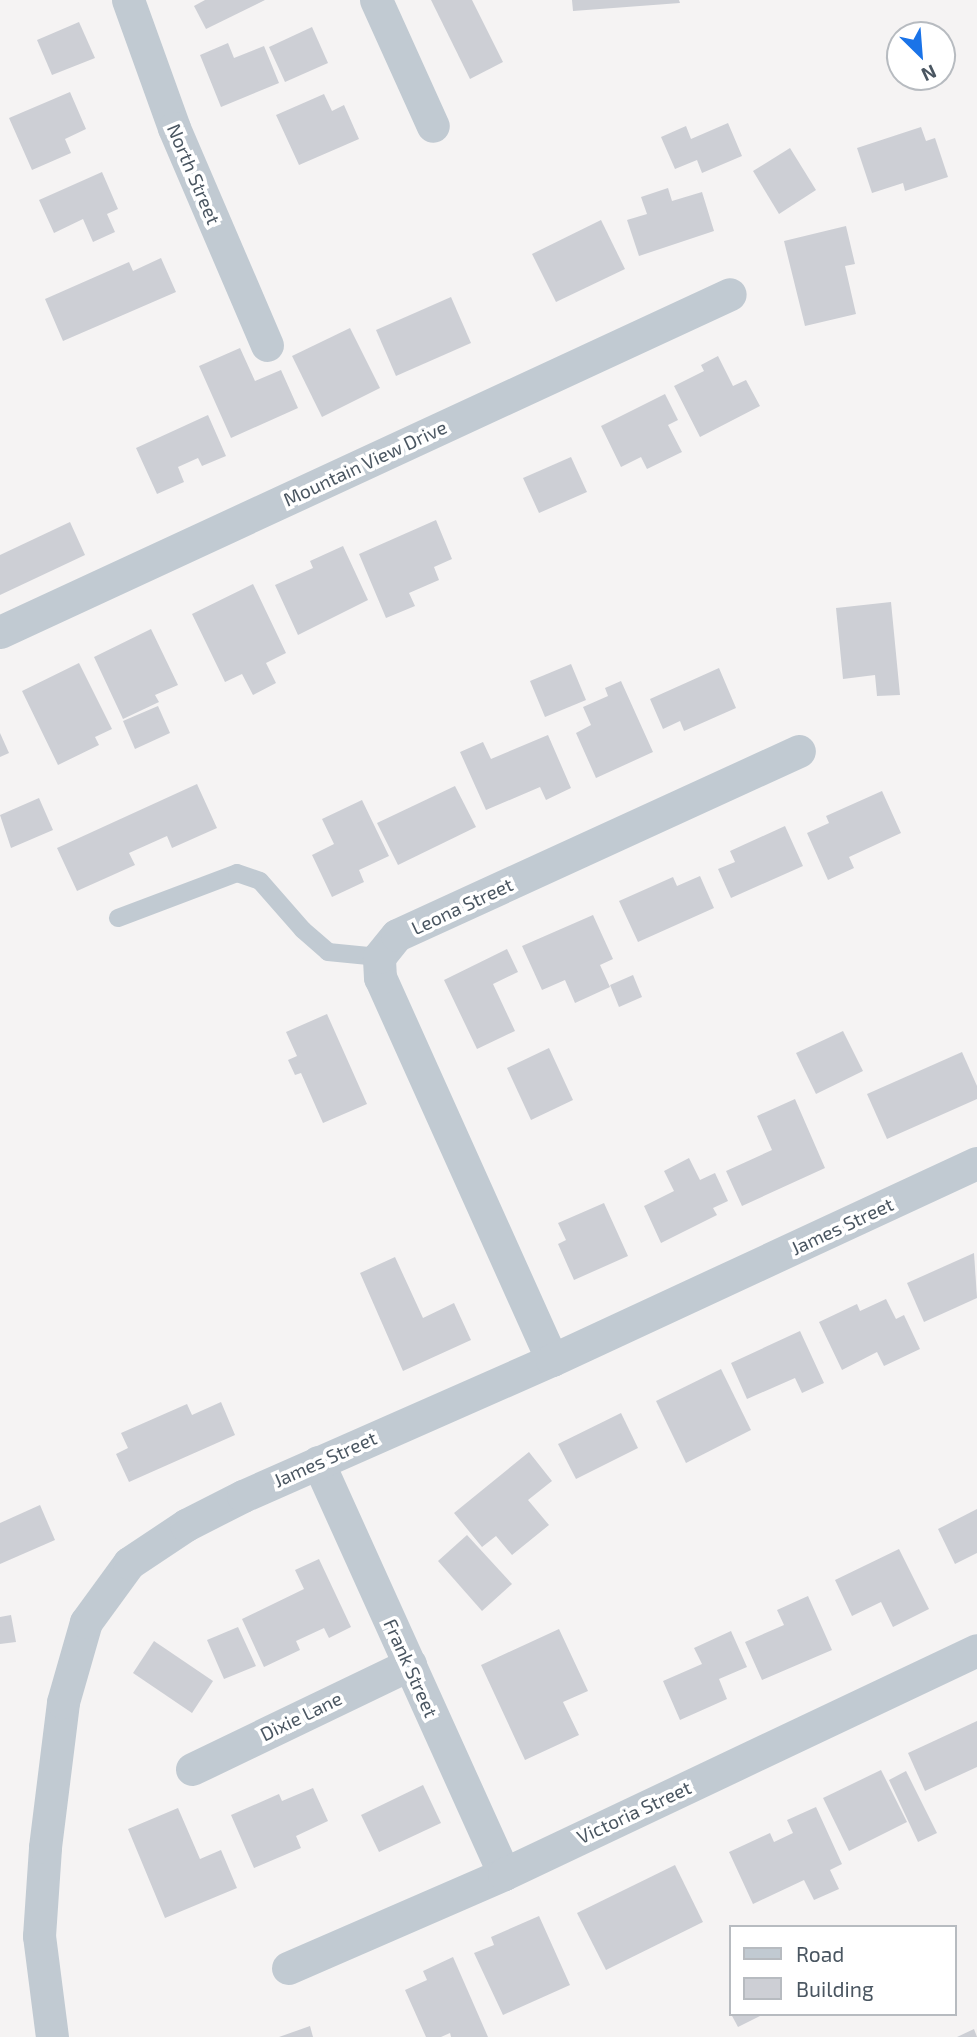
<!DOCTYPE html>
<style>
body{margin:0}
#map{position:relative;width:977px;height:2037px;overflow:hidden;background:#f5f3f3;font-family:"Exo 2",sans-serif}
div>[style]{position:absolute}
.building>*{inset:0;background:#cdcfd5}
.service>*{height:18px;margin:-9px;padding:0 9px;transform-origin:9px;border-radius:9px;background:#c1cad2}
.minor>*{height:33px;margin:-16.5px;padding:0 16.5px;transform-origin:16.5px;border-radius:16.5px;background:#c1cad2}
span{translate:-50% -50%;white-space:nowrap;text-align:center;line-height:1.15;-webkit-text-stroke:7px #fff;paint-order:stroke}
.street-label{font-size:19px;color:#4a5661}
.legend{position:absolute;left:729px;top:1925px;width:228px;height:91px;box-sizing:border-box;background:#fff;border:2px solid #b7bbc0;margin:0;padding:9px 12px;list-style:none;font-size:21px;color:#4a5661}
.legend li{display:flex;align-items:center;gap:14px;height:35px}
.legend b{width:35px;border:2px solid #b7bbc0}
.north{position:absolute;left:886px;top:21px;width:70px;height:70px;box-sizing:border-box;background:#fff;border:2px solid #b7bbc0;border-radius:50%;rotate:155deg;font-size:19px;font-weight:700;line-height:28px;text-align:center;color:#4a5661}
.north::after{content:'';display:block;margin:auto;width:24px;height:32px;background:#1a73e8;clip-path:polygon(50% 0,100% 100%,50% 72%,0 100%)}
</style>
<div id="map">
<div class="building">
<i style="clip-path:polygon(205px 0,265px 0,206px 29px,194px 6px)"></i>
<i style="clip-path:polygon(431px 0,472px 0,503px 62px,470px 79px)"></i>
<i style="clip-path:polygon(572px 0,679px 0,680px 3px,573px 11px)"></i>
<i style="clip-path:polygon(79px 22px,95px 58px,52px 75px,37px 40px)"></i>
<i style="clip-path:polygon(312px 27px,328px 63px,285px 82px,269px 47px)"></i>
<i style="clip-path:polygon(228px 43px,234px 58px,264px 46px,279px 83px,221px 107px,200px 55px)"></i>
<i style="clip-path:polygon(70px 92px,86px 129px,65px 139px,71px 153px,32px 170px,9px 118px)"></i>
<i style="clip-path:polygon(324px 94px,332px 111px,344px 105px,359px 139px,299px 165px,276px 115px)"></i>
<i style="clip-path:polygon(728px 123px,742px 156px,702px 173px,697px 160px,675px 169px,661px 137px,686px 126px,691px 139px)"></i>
<i style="clip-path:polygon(921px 127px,926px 141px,935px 138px,948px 177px,905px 191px,903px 183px,872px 193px,857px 148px)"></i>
<i style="clip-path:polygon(790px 148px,816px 190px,779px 214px,753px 171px)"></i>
<i style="clip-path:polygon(102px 172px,118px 209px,107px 214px,115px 232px,93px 242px,83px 219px,54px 233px,39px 200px)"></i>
<i style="clip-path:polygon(668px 188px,672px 201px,702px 192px,714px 231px,639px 256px,627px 220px,647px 214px,641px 197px)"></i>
<i style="clip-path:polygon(601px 220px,625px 269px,556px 302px,532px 254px)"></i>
<i style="clip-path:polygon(846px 226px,855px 264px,845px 266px,856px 314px,805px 326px,784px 241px)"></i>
<i style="clip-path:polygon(161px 258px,176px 292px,63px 341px,45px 299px,129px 262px,133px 271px)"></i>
<i style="clip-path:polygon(451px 297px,471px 343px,396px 376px,376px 330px)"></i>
<i style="clip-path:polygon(350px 328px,380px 388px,322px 417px,292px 356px)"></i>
<i style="clip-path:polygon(240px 348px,255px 381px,281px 370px,298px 408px,231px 438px,199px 366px)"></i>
<i style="clip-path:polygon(718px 356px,733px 386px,746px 380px,760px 406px,700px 437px,674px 386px,704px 371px,701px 365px)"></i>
<i style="clip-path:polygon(665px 394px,678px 420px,668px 425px,682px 452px,647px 469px,641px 457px,621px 467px,601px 426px)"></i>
<i style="clip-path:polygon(208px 415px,226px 456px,202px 466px,198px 458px,178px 467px,184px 482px,157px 494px,136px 448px)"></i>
<i style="clip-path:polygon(571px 457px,587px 492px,539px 513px,523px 478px)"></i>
<i style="clip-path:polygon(436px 520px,452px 559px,434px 567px,439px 580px,409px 593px,415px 606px,386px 618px,359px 554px)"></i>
<i style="clip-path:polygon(70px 522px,85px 555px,0 595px,0 555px)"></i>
<i style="clip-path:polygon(343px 546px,368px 600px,298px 635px,275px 585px,313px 568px,310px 561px)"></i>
<i style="clip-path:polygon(253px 584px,286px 653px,266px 663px,276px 683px,253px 695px,242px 674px,225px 682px,192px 614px)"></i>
<i style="clip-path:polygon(891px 602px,900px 695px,877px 696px,875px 675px,843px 679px,836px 608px)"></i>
<i style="clip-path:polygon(151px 629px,178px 685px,155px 695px,159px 702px,123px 719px,94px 657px)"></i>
<i style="clip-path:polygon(79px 663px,112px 729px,95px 737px,99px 745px,58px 765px,22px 691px)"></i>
<i style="clip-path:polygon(571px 664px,586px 700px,545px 717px,530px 681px)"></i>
<i style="clip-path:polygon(719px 668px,736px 708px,684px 731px,680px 721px,663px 729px,650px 699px)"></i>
<i style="clip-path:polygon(621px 681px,653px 752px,596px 778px,576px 733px,591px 725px,583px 707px,608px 696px,605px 688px)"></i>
<i style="clip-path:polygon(158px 706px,170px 733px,135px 749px,123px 721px)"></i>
<i style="clip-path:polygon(0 733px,9px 753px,0 757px)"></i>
<i style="clip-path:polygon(548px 735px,571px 788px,546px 800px,540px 787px,486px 810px,460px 752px,483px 742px,491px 759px)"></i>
<i style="clip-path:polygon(197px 784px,217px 828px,172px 848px,167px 836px,129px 853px,135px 865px,77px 891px,57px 848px)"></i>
<i style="clip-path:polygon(455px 786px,476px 827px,398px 865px,377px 823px)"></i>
<i style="clip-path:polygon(882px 791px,901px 833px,849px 857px,854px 868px,828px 880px,807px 833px,829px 823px,826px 816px)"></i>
<i style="clip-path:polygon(39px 798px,53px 830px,11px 848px,0 815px)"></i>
<i style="clip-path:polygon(362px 800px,389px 856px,359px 870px,364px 882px,332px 897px,312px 855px,334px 844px,322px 819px)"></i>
<i style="clip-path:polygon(785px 826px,803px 866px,731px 898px,718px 869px,735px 862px,730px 851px)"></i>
<i style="clip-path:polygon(700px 876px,714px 908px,638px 942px,619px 901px,673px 877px,677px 886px)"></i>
<i style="clip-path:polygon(593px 915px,613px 959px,600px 965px,610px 987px,575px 1003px,565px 980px,542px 990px,522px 946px)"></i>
<i style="clip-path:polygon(507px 949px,518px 972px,493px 984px,515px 1031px,477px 1049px,444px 980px)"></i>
<i style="clip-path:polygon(633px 975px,642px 997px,619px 1007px,610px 985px)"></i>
<i style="clip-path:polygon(327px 1014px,367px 1104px,323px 1123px,301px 1073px,295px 1075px,288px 1060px,297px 1056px,286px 1032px)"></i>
<i style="clip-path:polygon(843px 1031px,863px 1071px,816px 1094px,796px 1053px)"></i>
<i style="clip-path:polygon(549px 1048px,573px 1100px,531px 1120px,507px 1068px)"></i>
<i style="clip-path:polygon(962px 1052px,977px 1086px,977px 1099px,887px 1139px,867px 1094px)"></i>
<i style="clip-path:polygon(795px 1099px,825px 1168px,742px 1206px,726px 1171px,772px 1150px,757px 1116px)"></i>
<i style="clip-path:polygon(689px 1158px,700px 1180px,715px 1173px,728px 1201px,713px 1208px,717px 1215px,661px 1243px,644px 1206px,674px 1191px,664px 1171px)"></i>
<i style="clip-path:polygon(604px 1203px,628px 1256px,574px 1280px,558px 1244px,566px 1240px,558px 1223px)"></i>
<i style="clip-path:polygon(974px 1253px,977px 1298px,924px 1322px,907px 1283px)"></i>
<i style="clip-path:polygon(395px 1257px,423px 1318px,454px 1303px,471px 1340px,403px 1371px,360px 1273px)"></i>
<i style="clip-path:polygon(886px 1299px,896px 1319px,904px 1315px,920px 1349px,884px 1366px,877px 1352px,842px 1370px,819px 1322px,857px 1304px,860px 1311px)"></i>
<i style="clip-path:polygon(800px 1331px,824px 1383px,802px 1393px,795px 1378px,747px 1399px,731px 1363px)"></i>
<i style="clip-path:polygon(721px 1369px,751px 1430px,686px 1463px,656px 1401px)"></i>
<i style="clip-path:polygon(221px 1402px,235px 1435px,129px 1482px,116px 1454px,128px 1448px,121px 1433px,187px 1404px,192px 1415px)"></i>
<i style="clip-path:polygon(621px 1413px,638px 1448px,576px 1479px,558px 1444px)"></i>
<i style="clip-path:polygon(529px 1452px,552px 1481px,528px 1500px,549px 1525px,512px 1555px,496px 1536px,482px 1547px,454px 1513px)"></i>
<i style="clip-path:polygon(40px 1505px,55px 1540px,0 1564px,0 1523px)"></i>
<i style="clip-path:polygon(977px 1509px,977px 1553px,955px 1564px,938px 1529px)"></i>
<i style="clip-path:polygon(467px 1535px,512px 1584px,482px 1611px,438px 1561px)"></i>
<i style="clip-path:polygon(899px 1549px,929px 1609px,893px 1627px,881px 1602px,852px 1616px,835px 1580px)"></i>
<i style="clip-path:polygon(319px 1559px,351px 1627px,329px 1638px,324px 1628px,296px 1641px,300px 1650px,264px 1667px,242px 1619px,304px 1589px,295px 1570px)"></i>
<i style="clip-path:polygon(808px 1596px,832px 1650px,762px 1680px,745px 1642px,784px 1625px,777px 1610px)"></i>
<i style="clip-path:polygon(11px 1615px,16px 1642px,0 1644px,0 1617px)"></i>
<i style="clip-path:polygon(238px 1627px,256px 1666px,224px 1679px,207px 1640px)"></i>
<i style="clip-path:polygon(559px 1629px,588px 1691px,563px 1702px,579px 1735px,525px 1760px,481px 1665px)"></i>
<i style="clip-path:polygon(731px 1631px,747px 1667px,719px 1679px,727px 1699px,680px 1720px,663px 1681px,702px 1664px,694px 1648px)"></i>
<i style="clip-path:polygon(154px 1641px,213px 1681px,192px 1713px,133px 1673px)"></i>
<i style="clip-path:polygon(977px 1721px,977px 1767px,925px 1791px,908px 1753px)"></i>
<i style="clip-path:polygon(881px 1770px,907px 1822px,849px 1851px,823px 1798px)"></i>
<i style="clip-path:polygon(906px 1771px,937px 1833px,918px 1842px,889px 1780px)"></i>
<i style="clip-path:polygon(423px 1785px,441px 1823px,379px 1852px,361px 1815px)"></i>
<i style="clip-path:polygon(313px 1788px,328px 1821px,296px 1836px,301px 1848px,254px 1868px,231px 1815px,279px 1794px,282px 1801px)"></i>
<i style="clip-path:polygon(816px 1807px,842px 1864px,830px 1870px,839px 1889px,814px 1900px,804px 1880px,753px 1904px,729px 1852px,770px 1833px,774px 1842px,793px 1833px,787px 1820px)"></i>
<i style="clip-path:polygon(178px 1808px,200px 1859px,221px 1850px,237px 1888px,165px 1918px,128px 1829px)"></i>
<i style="clip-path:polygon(675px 1865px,703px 1922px,606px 1970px,577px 1913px)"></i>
<i style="clip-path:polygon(539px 1916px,570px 1985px,503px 2015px,474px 1953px,494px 1945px,491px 1937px)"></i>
<i style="clip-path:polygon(453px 1957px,488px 2037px,451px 2037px,450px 2033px,441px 2037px,426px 2037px,405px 1990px,427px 1980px,423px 1971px)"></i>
<i style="clip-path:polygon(731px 2014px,764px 2014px,738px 2027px)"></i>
<i style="clip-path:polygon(310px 2026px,313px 2037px,279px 2037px)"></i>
<i style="clip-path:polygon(974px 2029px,977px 2037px,957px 2037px)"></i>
</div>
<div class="service">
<i style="left:118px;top:918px;width:127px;rotate:-20.7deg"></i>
<i style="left:237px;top:873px;width:24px;rotate:19deg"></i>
<i style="left:260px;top:881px;width:65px;rotate:48.7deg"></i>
<i style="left:303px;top:930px;width:33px;rotate:41deg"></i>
<i style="left:328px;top:952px;width:51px;rotate:5.6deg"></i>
</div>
<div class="minor">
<i style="left:128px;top:0;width:136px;rotate:70.2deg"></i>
<i style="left:174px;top:128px;width:236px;rotate:66.8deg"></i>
<i style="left:376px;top:0;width:138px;rotate:65.7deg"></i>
<i style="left:0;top:632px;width:804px;rotate:-24.84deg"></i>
<i style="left:552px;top:1360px;width:419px;rotate:-114.2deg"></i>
<i style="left:380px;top:978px;width:21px;rotate:-93deg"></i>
<i style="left:379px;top:957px;width:28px;rotate:-51deg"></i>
<i style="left:397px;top:935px;width:442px;rotate:-24.6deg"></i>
<i style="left:318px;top:1462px;width:452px;rotate:65.7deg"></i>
<i style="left:192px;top:1769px;width:242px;rotate:-25.7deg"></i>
<i style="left:288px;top:1968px;width:236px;rotate:-23.5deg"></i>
<i style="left:504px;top:1874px;width:523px;rotate:-25.34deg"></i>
<i style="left:52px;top:2037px;width:102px;rotate:-97.3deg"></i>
<i style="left:39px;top:1936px;width:89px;rotate:-86.1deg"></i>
<i style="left:45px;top:1847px;width:146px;rotate:-82.9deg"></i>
<i style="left:63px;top:1702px;width:83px;rotate:-74deg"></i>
<i style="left:86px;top:1622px;width:73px;rotate:-53.9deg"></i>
<i style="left:129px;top:1563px;width:69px;rotate:-33.7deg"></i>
<i style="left:186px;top:1525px;width:64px;rotate:-27deg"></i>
<i style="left:243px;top:1496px;width:338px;rotate:-23.8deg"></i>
<i style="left:552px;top:1360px;width:468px;rotate:-24.9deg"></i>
</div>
<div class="street-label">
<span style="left:194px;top:174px;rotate:67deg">North Street</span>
<span style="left:365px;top:463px;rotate:-25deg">Mountain View Drive</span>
<span style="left:462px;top:906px;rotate:-25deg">Leona Street</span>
<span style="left:842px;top:1226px;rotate:-25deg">James Street</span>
<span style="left:325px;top:1459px;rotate:-24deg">James Street</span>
<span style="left:411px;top:1668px;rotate:66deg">Frank Street</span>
<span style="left:301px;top:1716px;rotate:-26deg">Dixie Lane</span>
<span style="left:634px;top:1812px;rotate:-25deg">Victoria Street</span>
</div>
<ul class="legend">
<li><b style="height:9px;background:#c1cad2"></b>Road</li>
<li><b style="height:19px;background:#cdcfd5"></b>Building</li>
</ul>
<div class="north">N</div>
</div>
